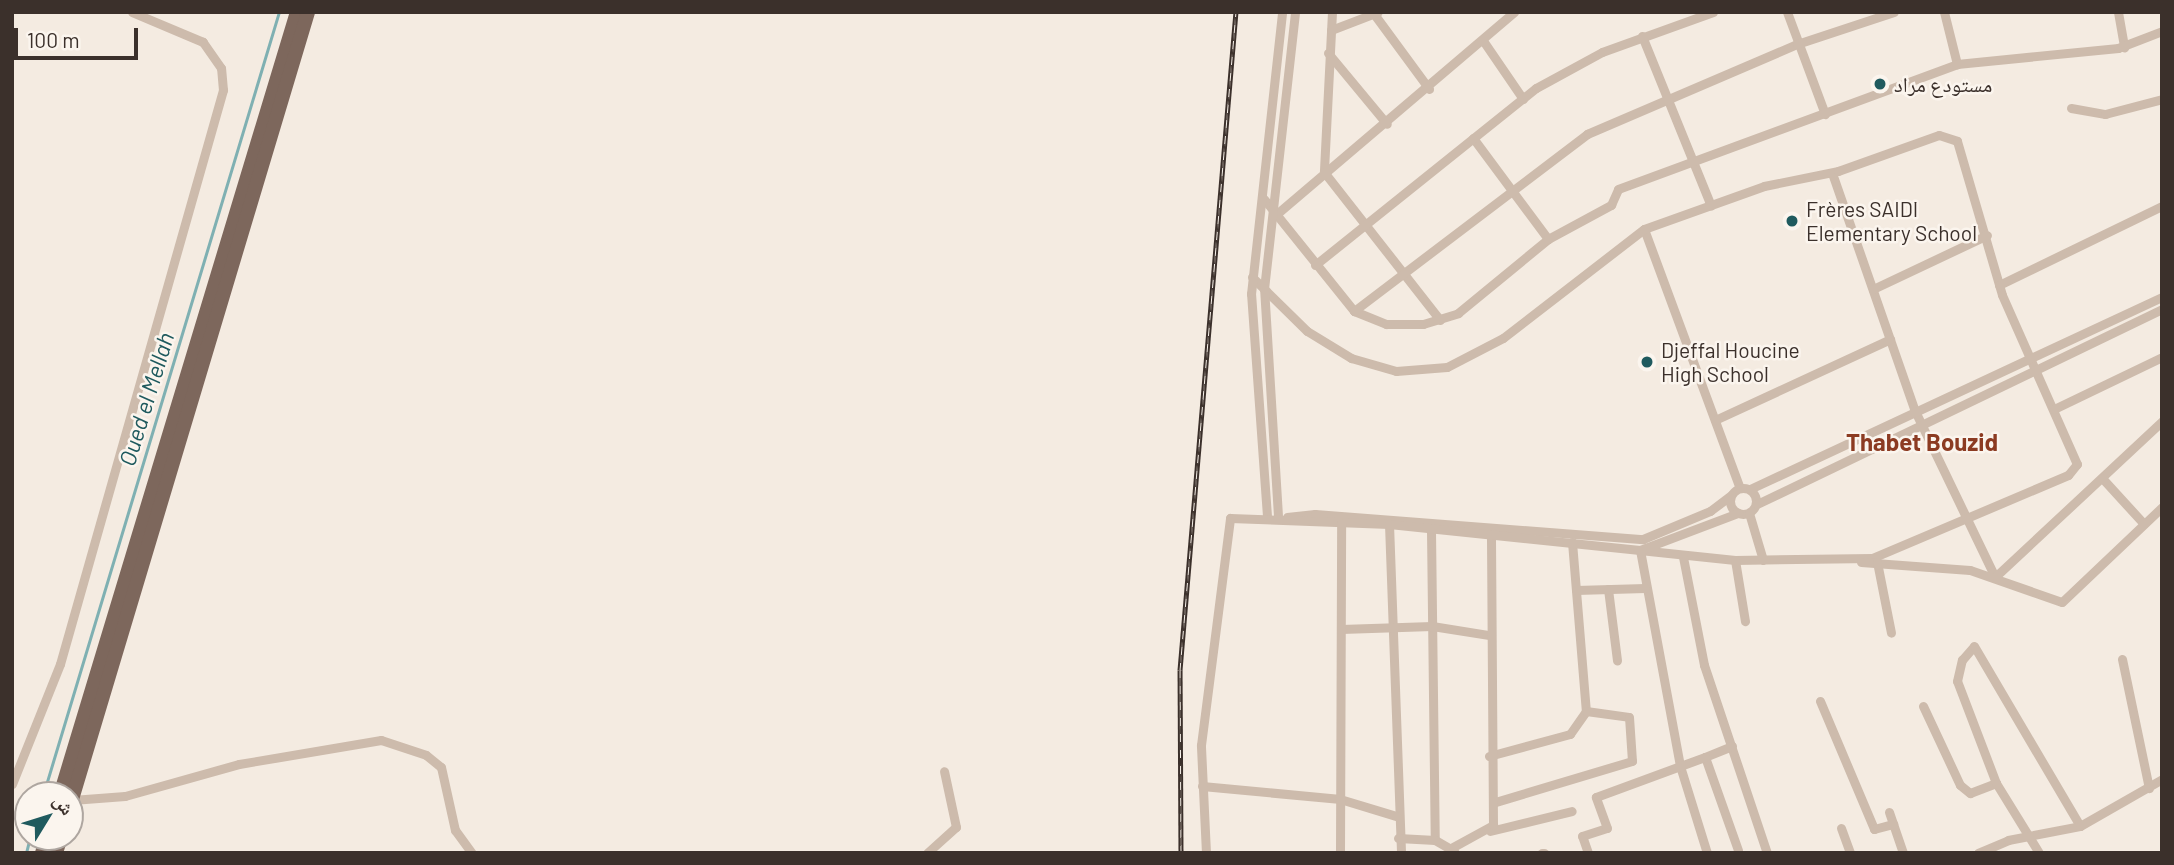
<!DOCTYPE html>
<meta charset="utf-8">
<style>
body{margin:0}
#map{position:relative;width:2174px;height:865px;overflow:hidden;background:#f4ebe1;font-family:Barlow,"Noto Naskh Arabic",sans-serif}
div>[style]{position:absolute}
.stream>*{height:2.5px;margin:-1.25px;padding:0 1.25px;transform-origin:1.25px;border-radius:1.25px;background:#7fb0b2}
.minor>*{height:9px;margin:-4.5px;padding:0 4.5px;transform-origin:4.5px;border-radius:4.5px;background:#cdbbac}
.minor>.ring{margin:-4.5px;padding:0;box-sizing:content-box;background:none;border:9px solid #cdbbac;border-radius:50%}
.primary>*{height:14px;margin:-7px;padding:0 7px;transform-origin:7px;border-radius:7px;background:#7d675c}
.rail>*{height:5px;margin-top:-2.5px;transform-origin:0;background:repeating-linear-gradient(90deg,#fbf5ee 0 8px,#3b302b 0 16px);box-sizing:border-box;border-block:2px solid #3b302b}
.dots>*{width:19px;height:19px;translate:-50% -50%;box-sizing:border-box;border:4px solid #fbf5ee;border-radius:50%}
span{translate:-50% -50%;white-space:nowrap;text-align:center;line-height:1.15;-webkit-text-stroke:5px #fbf5ee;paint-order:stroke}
.poi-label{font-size:21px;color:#3b302b}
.left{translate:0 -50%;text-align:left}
.water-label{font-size:23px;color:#1f5a5e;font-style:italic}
.quarter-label{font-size:24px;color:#8c3b22;font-weight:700}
.frame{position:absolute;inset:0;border:14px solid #3b302b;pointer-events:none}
.north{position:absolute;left:14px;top:781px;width:70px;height:70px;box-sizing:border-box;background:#fbf5ee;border:2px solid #aea6a0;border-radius:50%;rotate:52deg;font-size:19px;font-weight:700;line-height:28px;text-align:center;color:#3b302b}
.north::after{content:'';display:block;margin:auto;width:24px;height:32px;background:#1f5a5e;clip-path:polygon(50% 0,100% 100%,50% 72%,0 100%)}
.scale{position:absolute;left:14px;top:28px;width:124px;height:32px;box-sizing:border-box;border:4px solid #3b302b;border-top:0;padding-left:9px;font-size:21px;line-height:24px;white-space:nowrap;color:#3b302b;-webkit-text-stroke:5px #fbf5ee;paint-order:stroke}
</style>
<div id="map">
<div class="stream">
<i style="left:43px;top:795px;width:818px;rotate:-73.23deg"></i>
<i style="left:26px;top:853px;width:16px;rotate:-76deg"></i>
</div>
<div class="minor">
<i style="left:1332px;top:12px;width:160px;rotate:92.9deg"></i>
<i style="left:1324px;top:172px;width:188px;rotate:51.9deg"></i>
<i style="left:1787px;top:12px;width:109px;rotate:69.6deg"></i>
<i style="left:1944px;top:12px;width:54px;rotate:76deg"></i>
<i style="left:2118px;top:12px;width:36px;rotate:80deg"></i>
<i style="left:1374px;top:14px;width:93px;rotate:53.7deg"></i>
<i style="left:1331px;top:30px;width:50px;rotate:-21deg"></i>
<i style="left:1642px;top:36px;width:183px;rotate:67.9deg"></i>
<i style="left:1484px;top:42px;width:69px;rotate:55.6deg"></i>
<i style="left:1328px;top:53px;width:92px;rotate:50.3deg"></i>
<i style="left:2071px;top:108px;width:35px;rotate:10deg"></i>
<i style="left:2105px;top:114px;width:59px;rotate:-14.7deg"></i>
<i style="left:1473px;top:138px;width:126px;rotate:53.4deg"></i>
<i style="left:1832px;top:173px;width:252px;rotate:70.8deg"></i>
<i style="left:1915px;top:411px;width:184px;rotate:64.3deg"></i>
<i style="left:1995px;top:577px;width:229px;rotate:-43deg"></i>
<i style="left:1264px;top:199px;width:144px;rotate:51.2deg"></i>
<i style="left:1354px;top:311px;width:35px;rotate:22deg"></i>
<i style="left:1386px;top:324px;width:37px"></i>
<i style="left:1423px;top:324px;width:37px;rotate:-17deg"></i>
<i style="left:1458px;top:313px;width:117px;rotate:-39.4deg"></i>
<i style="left:1548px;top:239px;width:72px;rotate:-28.4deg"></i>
<i style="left:1611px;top:205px;width:17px;rotate:-66deg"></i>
<i style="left:1618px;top:189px;width:361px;rotate:-20.2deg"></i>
<i style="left:1957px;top:64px;width:162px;rotate:-5.7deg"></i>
<i style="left:2118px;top:48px;width:47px;rotate:-21.1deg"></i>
<i style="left:1279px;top:212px;width:309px;rotate:-40.4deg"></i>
<i style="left:1644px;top:229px;width:276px;rotate:69.7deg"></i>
<i style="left:1315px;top:265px;width:283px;rotate:-38.7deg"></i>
<i style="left:1536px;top:88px;width:75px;rotate:-28.6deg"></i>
<i style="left:1602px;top:52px;width:118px;rotate:-19.8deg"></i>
<i style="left:1252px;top:277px;width:77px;rotate:44.5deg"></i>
<i style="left:1307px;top:331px;width:52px;rotate:31.5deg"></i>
<i style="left:1351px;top:358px;width:47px;rotate:16.1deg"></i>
<i style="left:1396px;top:371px;width:51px;rotate:-4.5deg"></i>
<i style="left:1447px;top:367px;width:63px;rotate:-27.4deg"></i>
<i style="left:1503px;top:338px;width:178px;rotate:-37.7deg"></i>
<i style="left:1644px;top:229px;width:127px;rotate:-19.7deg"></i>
<i style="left:1764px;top:186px;width:76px;rotate:-11.5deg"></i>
<i style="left:1838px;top:171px;width:107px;rotate:-19.6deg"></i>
<i style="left:1939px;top:135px;width:19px;rotate:18deg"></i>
<i style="left:1957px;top:141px;width:160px;rotate:73.7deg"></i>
<i style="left:2002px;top:295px;width:185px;rotate:66.1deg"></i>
<i style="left:2077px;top:464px;width:14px;rotate:129deg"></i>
<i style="left:2068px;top:475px;width:213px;rotate:157deg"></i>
<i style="left:1872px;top:558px;width:137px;rotate:179.2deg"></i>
<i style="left:1735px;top:560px;width:96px;rotate:-174deg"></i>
<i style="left:1640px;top:550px;width:220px;rotate:79.5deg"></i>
<i style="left:1680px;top:766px;width:91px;rotate:72.8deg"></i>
<i style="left:1999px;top:285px;width:181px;rotate:-25.9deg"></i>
<i style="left:1873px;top:289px;width:126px;rotate:-25.3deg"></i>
<i style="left:1354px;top:311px;width:293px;rotate:-37.2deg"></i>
<i style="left:1587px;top:134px;width:228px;rotate:-23.2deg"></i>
<i style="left:1797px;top:44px;width:102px;rotate:-18.3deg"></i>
<i style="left:2054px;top:409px;width:120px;rotate:-25.7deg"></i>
<i style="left:1715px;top:420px;width:193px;rotate:-24.8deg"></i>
<i style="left:2102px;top:478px;width:62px;rotate:47.6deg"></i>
<i class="ring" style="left:1730px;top:488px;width:17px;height:17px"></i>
<i style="left:1750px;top:489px;width:455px;rotate:-25deg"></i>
<i style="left:1757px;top:504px;width:449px;rotate:-25.7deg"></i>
<i style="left:1749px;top:513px;width:49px;rotate:73.4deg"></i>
<i style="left:1267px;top:516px;width:223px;rotate:-94.1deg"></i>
<i style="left:1251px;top:294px;width:284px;rotate:-83.7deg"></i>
<i style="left:1278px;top:516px;width:227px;rotate:-93.5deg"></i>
<i style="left:1264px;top:289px;width:279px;rotate:-83.6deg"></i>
<i style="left:1287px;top:517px;width:28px;rotate:-6deg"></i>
<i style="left:1315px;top:514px;width:329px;rotate:4.4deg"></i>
<i style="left:1643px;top:539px;width:73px;rotate:-22.7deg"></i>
<i style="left:1710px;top:511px;width:26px;rotate:-37deg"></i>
<i style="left:1389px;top:524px;width:329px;rotate:87.9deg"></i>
<i style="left:1431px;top:531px;width:309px;rotate:89.3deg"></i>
<i style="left:1435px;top:840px;width:22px;rotate:30deg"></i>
<i style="left:1572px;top:542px;width:170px;rotate:85.3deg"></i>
<i style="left:1683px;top:557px;width:110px;rotate:79deg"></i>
<i style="left:1704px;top:665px;width:198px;rotate:71.5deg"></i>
<i style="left:1735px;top:560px;width:62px;rotate:80.7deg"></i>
<i style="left:1861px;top:562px;width:109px;rotate:4.2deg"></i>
<i style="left:1970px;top:570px;width:97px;rotate:19.2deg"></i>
<i style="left:2062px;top:602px;width:138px;rotate:-43.5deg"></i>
<i style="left:1877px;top:562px;width:72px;rotate:78.8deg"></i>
<i style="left:1608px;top:589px;width:72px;rotate:82.8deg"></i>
<i style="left:1576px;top:590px;width:69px;rotate:-1.7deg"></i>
<i style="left:1341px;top:629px;width:91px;rotate:-1.9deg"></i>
<i style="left:1432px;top:626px;width:58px;rotate:9deg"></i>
<i style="left:2122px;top:659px;width:132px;rotate:78.2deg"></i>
<i style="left:1820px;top:701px;width:139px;rotate:67.1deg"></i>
<i style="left:1874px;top:829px;width:20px;rotate:-15deg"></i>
<i style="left:1923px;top:706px;width:87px;rotate:64.9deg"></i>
<i style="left:1960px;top:785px;width:13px;rotate:39deg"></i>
<i style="left:1970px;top:793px;width:28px;rotate:-21deg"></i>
<i style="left:1996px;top:783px;width:82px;rotate:58.4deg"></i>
<i style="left:1732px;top:746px;width:29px;rotate:158deg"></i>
<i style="left:1705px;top:757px;width:99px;rotate:70.5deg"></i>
<i style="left:1489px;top:756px;width:84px;rotate:-15.2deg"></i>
<i style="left:1570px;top:734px;width:28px;rotate:-55deg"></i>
<i style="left:1586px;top:711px;width:43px;rotate:7.9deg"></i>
<i style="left:1629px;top:717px;width:44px;rotate:86.1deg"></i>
<i style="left:1632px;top:761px;width:143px;rotate:163.3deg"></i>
<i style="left:1996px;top:783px;width:109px;rotate:-110.9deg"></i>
<i style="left:1957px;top:681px;width:22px;rotate:-77deg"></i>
<i style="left:1962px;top:660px;width:18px;rotate:-49deg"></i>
<i style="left:1974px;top:646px;width:209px;rotate:59.5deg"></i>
<i style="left:12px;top:784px;width:129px;rotate:-68.2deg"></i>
<i style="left:60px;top:664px;width:597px;rotate:-74.15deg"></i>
<i style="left:223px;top:90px;width:22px;rotate:-95deg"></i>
<i style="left:221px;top:68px;width:32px;rotate:-125deg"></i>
<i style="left:203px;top:42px;width:77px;rotate:-157.1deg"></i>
<i style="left:1202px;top:786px;width:139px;rotate:5.4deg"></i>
<i style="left:1340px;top:799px;width:59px;rotate:16.9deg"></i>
<i style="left:72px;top:800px;width:53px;rotate:-4.3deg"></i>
<i style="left:125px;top:796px;width:118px;rotate:-15.7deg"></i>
<i style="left:239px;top:764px;width:144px;rotate:-9.6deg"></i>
<i style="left:381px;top:740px;width:47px;rotate:18.4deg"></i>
<i style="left:426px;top:755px;width:19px;rotate:39deg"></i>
<i style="left:441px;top:767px;width:65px;rotate:77.5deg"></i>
<i style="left:455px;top:830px;width:29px;rotate:54deg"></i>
<i style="left:1889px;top:812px;width:43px;rotate:71.1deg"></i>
<i style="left:1841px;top:828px;width:27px;rotate:70deg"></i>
<i style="left:1490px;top:831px;width:84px;rotate:-13.7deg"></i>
<i style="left:1398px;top:838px;width:37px;rotate:3deg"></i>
<i style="left:1453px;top:847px;width:46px;rotate:-28.8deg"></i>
<i style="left:1493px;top:825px;width:291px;rotate:-90.4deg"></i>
<i style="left:927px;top:853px;width:39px;rotate:-42deg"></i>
<i style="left:956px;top:827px;width:57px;rotate:-102.1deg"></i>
<i style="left:1206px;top:853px;width:108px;rotate:-92.7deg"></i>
<i style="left:1201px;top:745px;width:229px;rotate:-82.7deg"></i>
<i style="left:1230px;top:518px;width:159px;rotate:2.2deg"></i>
<i style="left:1389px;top:524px;width:252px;rotate:5.9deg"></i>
<i style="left:1640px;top:550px;width:105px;rotate:-20.7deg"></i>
<i style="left:1340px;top:853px;width:330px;rotate:-89.8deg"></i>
<i style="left:1542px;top:853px;width:2px"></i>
<i style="left:1588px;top:853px;width:18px;rotate:-109deg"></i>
<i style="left:1582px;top:836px;width:26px;rotate:-18deg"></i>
<i style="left:1607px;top:828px;width:33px;rotate:-110deg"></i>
<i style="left:1596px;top:797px;width:116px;rotate:-20.2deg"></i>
<i style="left:1978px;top:853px;width:33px;rotate:-23deg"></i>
<i style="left:2008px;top:840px;width:73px;rotate:-11deg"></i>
<i style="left:2080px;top:826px;width:95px;rotate:-29.8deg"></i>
</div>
<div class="primary">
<i style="left:60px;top:795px;width:818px;rotate:-73.16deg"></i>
<i style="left:70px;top:806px;width:829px;rotate:-73.31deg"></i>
<i style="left:42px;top:853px;width:17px;rotate:-73deg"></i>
<i style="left:56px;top:853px;width:17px;rotate:-73deg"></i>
</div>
<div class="rail">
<i style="left:1181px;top:853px;width:183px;rotate:-90.3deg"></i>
<i style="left:1180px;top:670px;width:660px;rotate:-85.14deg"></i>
</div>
<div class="dots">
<i style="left:1880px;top:84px;background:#1f5a5e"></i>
<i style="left:1792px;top:221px;background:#1f5a5e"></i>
<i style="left:1647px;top:362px;background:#1f5a5e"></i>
</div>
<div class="poi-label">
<span class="left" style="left:1894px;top:84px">مستودع مراد</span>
<span class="left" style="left:1806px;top:221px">Frères SAIDI<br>Elementary School</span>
<span class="left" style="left:1661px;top:362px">Djeffal Houcine<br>High School</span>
</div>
<div class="water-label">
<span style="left:146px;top:399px;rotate:-73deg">Oued el Mellah</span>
</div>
<div class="quarter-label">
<span style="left:1922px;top:442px">Thabet Bouzid</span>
</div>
<div class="frame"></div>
<div class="north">ش</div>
<div class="scale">100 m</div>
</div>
